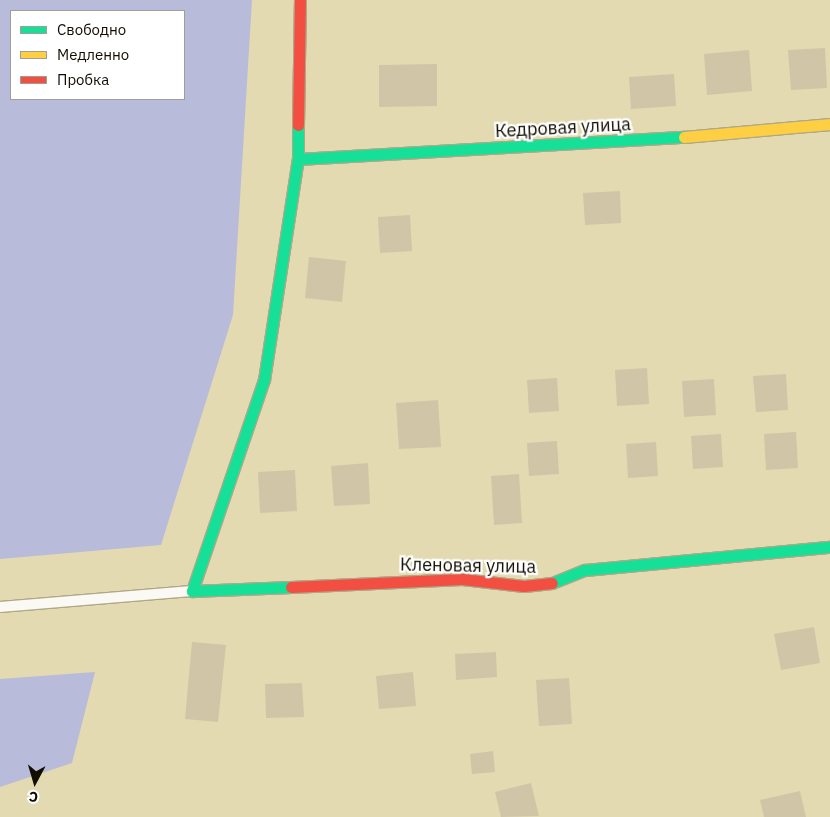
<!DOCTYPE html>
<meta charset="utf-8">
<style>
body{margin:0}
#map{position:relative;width:830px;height:817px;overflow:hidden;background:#e3dab1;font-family:"IBM Plex Sans",sans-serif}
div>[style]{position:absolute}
.forest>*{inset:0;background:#b9bbdb}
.building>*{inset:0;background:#d1c5a7}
.roads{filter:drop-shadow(1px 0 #afa888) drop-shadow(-1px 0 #afa888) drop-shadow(0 1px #afa888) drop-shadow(0 -1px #afa888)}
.lane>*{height:10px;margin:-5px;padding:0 5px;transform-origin:5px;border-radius:5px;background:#fbf9f3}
.fast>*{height:11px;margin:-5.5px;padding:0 5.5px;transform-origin:5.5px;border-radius:5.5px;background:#16e098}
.slow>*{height:11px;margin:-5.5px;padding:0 5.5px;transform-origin:5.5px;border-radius:5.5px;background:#ffcf43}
.jam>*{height:11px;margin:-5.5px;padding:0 5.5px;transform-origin:5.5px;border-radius:5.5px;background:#f24e42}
span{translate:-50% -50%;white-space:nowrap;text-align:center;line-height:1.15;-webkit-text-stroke:4.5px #fff;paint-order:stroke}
.street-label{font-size:18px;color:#120d00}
.legend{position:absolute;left:10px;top:10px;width:175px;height:90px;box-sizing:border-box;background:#fff;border:1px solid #a09e99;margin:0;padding:6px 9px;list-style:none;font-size:15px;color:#120d00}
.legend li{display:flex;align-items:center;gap:10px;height:25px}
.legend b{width:25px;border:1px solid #a09e99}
.north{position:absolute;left:10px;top:757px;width:50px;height:50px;-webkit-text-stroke:4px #fff;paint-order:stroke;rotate:186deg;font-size:14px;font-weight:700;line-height:20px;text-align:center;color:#120d00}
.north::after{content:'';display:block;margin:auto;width:18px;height:22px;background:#120d00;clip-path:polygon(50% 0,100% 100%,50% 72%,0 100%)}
</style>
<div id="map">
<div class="forest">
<i style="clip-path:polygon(evenodd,0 0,252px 0,233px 315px,161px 545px,0 559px,0 0,184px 11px,184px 99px,11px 99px,11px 11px,184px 11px)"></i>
<i style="clip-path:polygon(95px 672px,72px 763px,0 787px,0 679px)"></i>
</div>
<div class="building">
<i style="clip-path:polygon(825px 48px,827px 88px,791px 90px,788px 50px)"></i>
<i style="clip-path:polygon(749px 50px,752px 91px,707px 95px,704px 54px)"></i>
<i style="clip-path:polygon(437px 64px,437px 106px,379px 107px,379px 65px)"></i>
<i style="clip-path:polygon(674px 74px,676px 106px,631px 109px,629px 77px)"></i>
<i style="clip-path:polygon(620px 191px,621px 223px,585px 225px,583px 193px)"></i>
<i style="clip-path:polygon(410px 215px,412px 251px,380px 253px,378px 217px)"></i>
<i style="clip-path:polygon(309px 257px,346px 261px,342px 302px,305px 298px)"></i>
<i style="clip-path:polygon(647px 368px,649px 404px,617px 406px,615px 370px)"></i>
<i style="clip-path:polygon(786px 374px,788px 410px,756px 412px,753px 376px)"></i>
<i style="clip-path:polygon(557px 378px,559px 411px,529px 413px,527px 380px)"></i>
<i style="clip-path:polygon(714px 379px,716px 415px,684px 417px,682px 381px)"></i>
<i style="clip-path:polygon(438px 400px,441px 447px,399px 449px,396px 403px)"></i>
<i style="clip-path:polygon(796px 432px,798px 468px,766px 470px,764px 434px)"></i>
<i style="clip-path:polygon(721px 434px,723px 467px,693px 469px,691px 436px)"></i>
<i style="clip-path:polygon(557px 441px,559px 474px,529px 476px,527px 443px)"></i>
<i style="clip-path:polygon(656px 442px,658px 476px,628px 478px,626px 444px)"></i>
<i style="clip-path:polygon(368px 463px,370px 504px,334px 506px,331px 466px)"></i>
<i style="clip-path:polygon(295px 470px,297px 511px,260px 513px,258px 472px)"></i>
<i style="clip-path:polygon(519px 474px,522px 523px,494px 525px,491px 476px)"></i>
<i style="clip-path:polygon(814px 627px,820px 663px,781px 670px,774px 634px)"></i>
<i style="clip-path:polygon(192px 642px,226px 645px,218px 722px,185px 719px)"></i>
<i style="clip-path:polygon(496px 652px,497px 677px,456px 680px,455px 654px)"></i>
<i style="clip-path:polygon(413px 672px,416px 706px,379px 709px,376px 676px)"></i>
<i style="clip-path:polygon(569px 678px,572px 724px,539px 726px,536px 680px)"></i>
<i style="clip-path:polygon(302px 683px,304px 717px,266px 718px,265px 684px)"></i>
<i style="clip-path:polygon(493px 751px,495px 772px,472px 774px,470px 754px)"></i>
<i style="clip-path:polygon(531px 783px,539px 816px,501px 817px,495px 792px)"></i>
<i style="clip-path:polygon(800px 791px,806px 817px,764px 817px,760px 800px)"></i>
</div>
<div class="roads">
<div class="lane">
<i style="left:0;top:607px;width:192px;rotate:-4.8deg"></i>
</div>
<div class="fast">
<i style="left:298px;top:159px;width:387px;rotate:-3.3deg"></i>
<i style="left:552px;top:583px;width:35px;rotate:-22deg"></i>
<i style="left:585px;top:570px;width:246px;rotate:-5.4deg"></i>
<i style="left:291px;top:587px;width:99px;rotate:177.7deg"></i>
<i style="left:192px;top:591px;width:223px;rotate:-71.2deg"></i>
<i style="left:264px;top:380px;width:224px;rotate:-81.3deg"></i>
<i style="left:298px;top:159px;width:34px;rotate:-90deg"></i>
</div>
<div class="slow">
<i style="left:684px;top:137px;width:147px;rotate:-5.1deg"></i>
</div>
<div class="jam">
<i style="left:298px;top:125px;width:125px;rotate:-89.1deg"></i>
<i style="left:291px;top:587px;width:171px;rotate:-2.7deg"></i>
<i style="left:462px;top:579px;width:62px;rotate:6.4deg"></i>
<i style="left:524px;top:586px;width:28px;rotate:-6deg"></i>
</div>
</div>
<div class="street-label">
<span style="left:563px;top:128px;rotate:-3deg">Кедровая улица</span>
<span style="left:468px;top:566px;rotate:1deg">Кленовая улица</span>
</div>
<ul class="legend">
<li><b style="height:6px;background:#16e098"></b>Свободно</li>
<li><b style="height:6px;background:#ffcf43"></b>Медленно</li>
<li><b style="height:6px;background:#f24e42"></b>Пробка</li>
</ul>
<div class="north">С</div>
</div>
